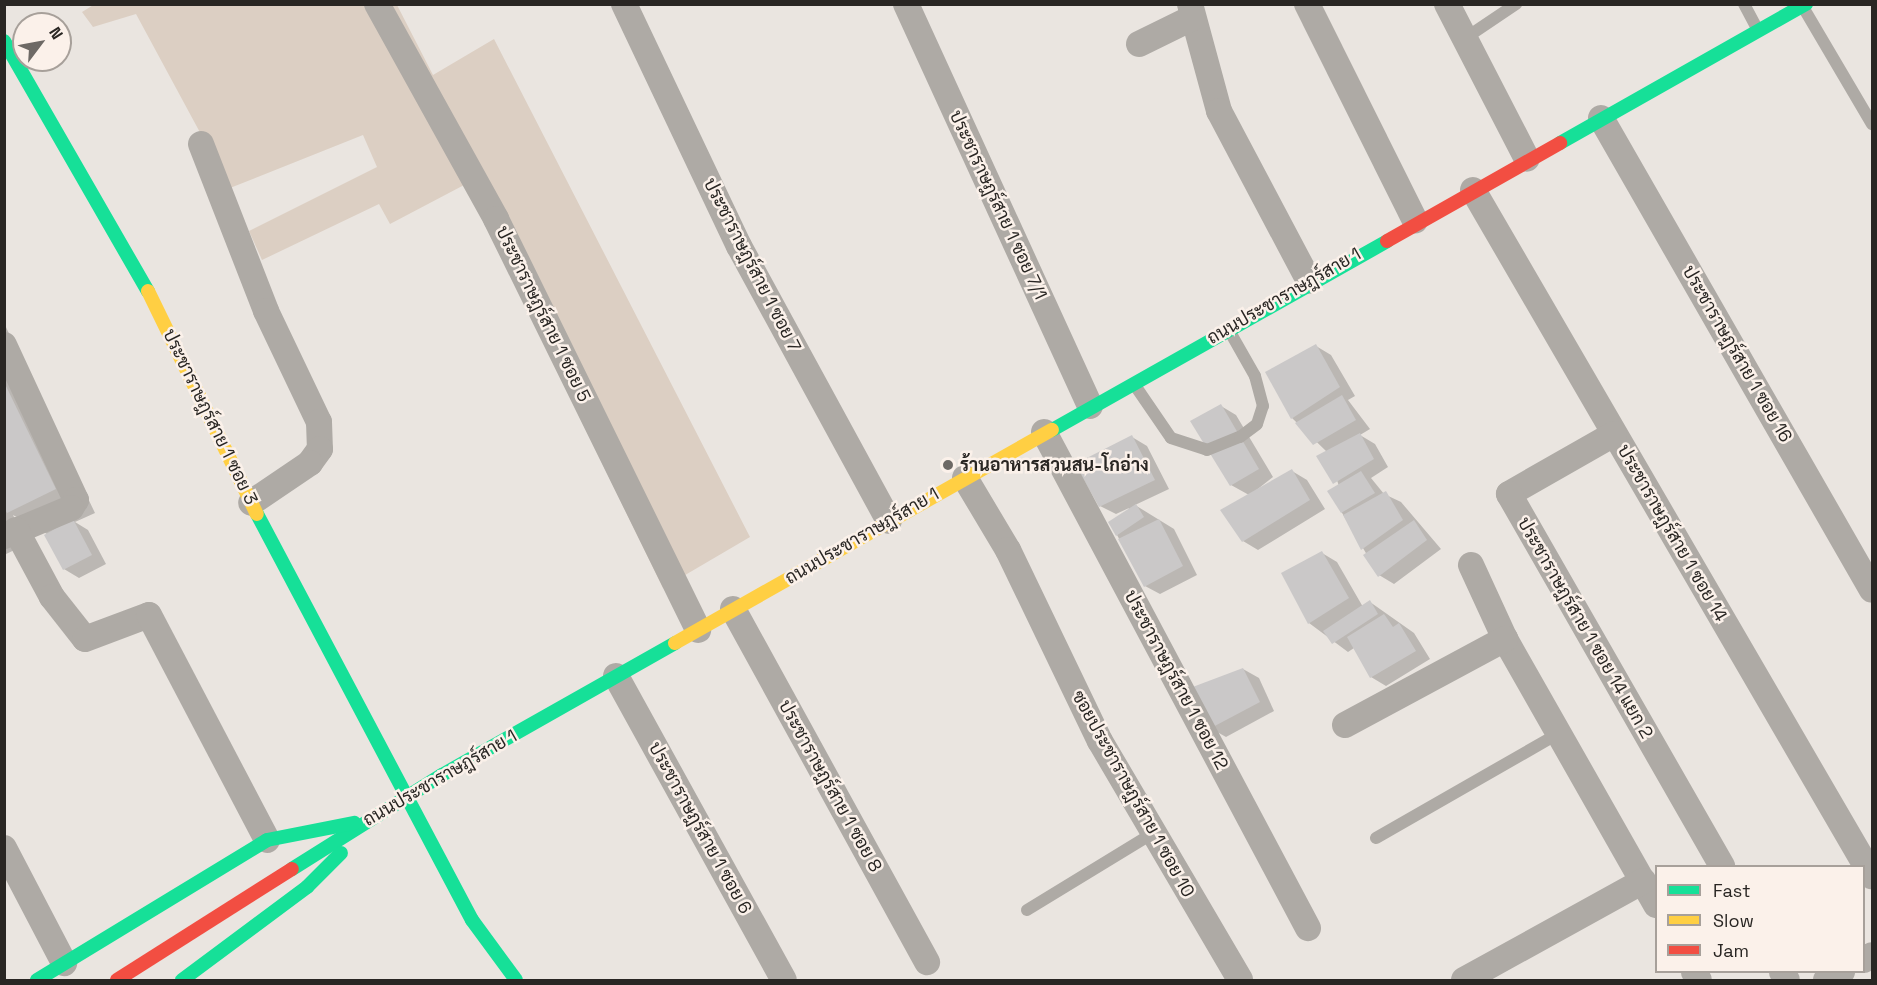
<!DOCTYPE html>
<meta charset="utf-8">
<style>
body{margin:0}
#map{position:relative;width:1877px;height:985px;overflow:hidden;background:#eae5e0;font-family:"Space Grotesk",Sarabun,sans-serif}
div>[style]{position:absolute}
.green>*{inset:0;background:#dccfc3}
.shadow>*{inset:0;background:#0003}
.building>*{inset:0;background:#cac8c8}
.lane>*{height:12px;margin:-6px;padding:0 6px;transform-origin:6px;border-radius:6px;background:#aeaaa5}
.street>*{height:26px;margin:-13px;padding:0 13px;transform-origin:13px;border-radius:13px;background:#aeaaa5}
.fast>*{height:14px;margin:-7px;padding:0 7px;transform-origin:7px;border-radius:7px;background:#16e098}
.slow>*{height:14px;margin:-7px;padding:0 7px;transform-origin:7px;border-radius:7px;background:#ffcf43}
.jam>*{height:14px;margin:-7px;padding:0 7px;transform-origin:7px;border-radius:7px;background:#f24e42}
.dots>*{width:16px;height:16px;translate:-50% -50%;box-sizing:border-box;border:3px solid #fbf1ea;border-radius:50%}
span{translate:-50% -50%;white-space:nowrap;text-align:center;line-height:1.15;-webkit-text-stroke:5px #fbf1ea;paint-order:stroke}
.street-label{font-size:18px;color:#292623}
.poi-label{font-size:18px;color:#292623;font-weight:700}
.left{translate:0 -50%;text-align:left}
.frame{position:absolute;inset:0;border:6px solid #292623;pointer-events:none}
.legend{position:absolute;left:1655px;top:865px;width:210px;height:108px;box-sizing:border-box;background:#fbf1ea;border:2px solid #a7a09a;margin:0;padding:8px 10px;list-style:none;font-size:18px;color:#292623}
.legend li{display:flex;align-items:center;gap:12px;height:30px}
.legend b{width:30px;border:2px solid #a7a09a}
.north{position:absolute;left:12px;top:12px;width:60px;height:60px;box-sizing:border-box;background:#fbf1ea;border:2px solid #a7a09a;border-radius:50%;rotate:58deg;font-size:16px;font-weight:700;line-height:24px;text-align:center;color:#292623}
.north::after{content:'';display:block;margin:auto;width:21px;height:27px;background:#6d6965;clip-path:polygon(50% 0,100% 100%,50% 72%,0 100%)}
</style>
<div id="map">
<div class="green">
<i style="clip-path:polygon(95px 4px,397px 5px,433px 75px,494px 39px,750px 537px,663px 588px,466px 184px,390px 224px,379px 204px,262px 260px,249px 231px,377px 167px,363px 135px,230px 188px,136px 14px,93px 27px,82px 12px)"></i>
</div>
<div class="shadow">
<i style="clip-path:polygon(4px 323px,95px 513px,75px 522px,88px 530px,106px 564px,79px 578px,64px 569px,47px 534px,13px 515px,27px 544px,4px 555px)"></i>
<i style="clip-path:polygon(1316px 346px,1331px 355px,1355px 396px,1348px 400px,1370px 429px,1360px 435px,1375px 444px,1388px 467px,1371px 478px,1384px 494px,1401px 502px,1441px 549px,1394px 584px,1379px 575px,1329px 491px,1339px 486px,1327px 452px,1292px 418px)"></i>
<i style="clip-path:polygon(1221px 406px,1236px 415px,1273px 477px,1254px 492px,1292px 471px,1307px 480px,1325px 509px,1258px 550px,1243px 541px,1249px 495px,1231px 485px)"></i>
<i style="clip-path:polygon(1132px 437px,1147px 446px,1169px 489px,1135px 505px,1174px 529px,1197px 575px,1160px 594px,1145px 586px,1117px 535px,1129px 508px,1116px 514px,1100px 506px)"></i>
<i style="clip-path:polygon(1322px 553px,1337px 562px,1363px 607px,1370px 602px,1414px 633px,1430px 659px,1386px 686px,1371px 677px,1354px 648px,1348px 652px,1309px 623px)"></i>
<i style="clip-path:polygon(1243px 669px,1259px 678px,1274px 711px,1226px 737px,1210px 728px,1192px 689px)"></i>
</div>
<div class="building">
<i style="clip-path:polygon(1316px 344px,1340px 387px,1291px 419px,1265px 372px)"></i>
<i style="clip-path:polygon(4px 382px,56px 489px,7px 513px,4px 508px)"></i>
<i style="clip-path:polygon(1342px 395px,1356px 420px,1313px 445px,1295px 423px)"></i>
<i style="clip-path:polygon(1221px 404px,1259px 469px,1230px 486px,1190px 421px)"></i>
<i style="clip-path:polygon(1360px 433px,1374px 459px,1333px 484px,1316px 456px)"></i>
<i style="clip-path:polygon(1132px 435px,1155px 480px,1099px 507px,1075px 464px)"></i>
<i style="clip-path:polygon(1292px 469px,1310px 500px,1242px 542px,1220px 510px)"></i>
<i style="clip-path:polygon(1361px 471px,1375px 493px,1341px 513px,1327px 491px)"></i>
<i style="clip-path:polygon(1386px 491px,1403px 520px,1361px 550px,1343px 515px)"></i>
<i style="clip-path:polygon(1136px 504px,1144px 517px,1116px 536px,1108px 522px)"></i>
<i style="clip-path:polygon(73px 519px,92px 555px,63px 570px,44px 535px)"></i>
<i style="clip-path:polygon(1159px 519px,1183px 566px,1144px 587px,1118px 539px)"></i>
<i style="clip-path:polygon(1414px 520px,1427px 540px,1378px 577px,1363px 555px)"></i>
<i style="clip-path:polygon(1322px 551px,1349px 598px,1308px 624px,1281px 573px)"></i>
<i style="clip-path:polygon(1370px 600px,1378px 614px,1332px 644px,1323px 631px)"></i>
<i style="clip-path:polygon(1384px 614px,1393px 627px,1399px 623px,1416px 651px,1370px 678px,1347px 637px)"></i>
<i style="clip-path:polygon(1243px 668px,1260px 702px,1209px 729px,1190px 688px)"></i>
</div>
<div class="lane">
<i style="left:1744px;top:4px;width:30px;rotate:62deg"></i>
<i style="left:1803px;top:7px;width:136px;rotate:59.5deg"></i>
<i style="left:1464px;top:39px;width:63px;rotate:-33.9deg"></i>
<i style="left:1134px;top:384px;width:65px;rotate:55.6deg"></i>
<i style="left:1171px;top:438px;width:38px;rotate:18deg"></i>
<i style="left:1207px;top:450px;width:35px;rotate:-22deg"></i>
<i style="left:1240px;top:437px;width:21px;rotate:-37deg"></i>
<i style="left:1257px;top:424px;width:19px;rotate:-72deg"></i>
<i style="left:1263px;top:406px;width:31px;rotate:-105deg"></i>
<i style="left:1255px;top:376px;width:51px;rotate:-119.6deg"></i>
<i style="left:1376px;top:838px;width:211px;rotate:-29.8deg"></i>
<i style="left:1027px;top:910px;width:150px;rotate:-31.4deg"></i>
</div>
<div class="street">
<i style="left:377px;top:4px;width:246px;rotate:61deg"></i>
<i style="left:496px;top:219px;width:458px;rotate:63.8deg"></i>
<i style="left:624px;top:4px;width:268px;rotate:64.6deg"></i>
<i style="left:739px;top:246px;width:313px;rotate:61.4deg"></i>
<i style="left:906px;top:4px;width:442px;rotate:65.4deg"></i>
<i style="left:1190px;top:4px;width:111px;rotate:74.8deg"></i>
<i style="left:1219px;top:111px;width:192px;rotate:62.1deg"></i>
<i style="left:1307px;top:4px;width:242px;rotate:63.5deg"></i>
<i style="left:1447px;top:4px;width:174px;rotate:62.7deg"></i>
<i style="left:1139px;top:44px;width:59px;rotate:-26.1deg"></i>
<i style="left:1601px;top:118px;width:544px;rotate:60.14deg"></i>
<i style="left:201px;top:144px;width:179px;rotate:68.7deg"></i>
<i style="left:266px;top:311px;width:123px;rotate:64.5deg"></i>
<i style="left:319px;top:422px;width:27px;rotate:88deg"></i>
<i style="left:320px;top:449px;width:17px;rotate:126deg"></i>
<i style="left:310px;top:463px;width:71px;rotate:145.9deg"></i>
<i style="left:1473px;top:190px;width:794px;rotate:59.82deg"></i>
<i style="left:4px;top:345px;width:171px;rotate:65.1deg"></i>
<i style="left:76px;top:500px;width:9px;rotate:122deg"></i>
<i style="left:71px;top:508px;width:73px;rotate:157.3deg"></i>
<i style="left:1044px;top:432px;width:562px;rotate:61.98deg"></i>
<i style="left:1614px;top:434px;width:121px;rotate:150.3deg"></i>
<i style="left:1509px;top:494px;width:429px;rotate:60.2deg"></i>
<i style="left:965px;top:478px;width:84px;rotate:59.2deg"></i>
<i style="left:1008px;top:550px;width:212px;rotate:64.3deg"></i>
<i style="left:1100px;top:741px;width:277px;rotate:59.6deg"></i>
<i style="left:16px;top:530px;width:76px;rotate:61.8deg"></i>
<i style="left:52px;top:597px;width:53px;rotate:51.8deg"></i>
<i style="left:85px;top:639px;width:68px;rotate:-20.6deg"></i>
<i style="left:149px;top:615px;width:254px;rotate:62.3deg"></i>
<i style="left:1471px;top:565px;width:81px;rotate:65.3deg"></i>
<i style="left:1505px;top:639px;width:306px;rotate:60.4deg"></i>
<i style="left:733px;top:609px;width:403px;rotate:61.2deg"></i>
<i style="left:616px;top:676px;width:347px;rotate:61.1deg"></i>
<i style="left:1345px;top:725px;width:182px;rotate:-28.3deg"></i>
<i style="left:4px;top:848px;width:130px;rotate:62.4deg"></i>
<i style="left:1864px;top:960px;width:9px;rotate:-32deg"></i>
<i style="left:1694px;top:972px;width:9px;rotate:58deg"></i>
<i style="left:1782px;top:972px;width:9px;rotate:58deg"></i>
<i style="left:1464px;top:980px;width:205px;rotate:-28.9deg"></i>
<i style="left:1826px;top:980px;width:18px;rotate:-27deg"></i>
</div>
<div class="fast">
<i style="left:4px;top:41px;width:289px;rotate:60.1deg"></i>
<i style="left:1560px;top:143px;width:283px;rotate:-29.5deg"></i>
<i style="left:1052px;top:430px;width:385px;rotate:-29.4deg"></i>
<i style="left:257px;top:514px;width:459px;rotate:62.1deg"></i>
<i style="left:472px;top:920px;width:74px;rotate:53.7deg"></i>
<i style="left:292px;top:869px;width:177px;rotate:-32.1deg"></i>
<i style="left:442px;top:775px;width:268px;rotate:-29.5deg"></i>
<i style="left:37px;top:980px;width:269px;rotate:-31.3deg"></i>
<i style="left:267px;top:840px;width:89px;rotate:-11.1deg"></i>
<i style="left:182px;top:980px;width:156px;rotate:-36.6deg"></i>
<i style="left:307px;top:887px;width:48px;rotate:-45deg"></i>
</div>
<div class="slow">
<i style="left:148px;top:291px;width:248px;rotate:64deg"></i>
<i style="left:675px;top:643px;width:433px;rotate:-29.5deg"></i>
</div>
<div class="jam">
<i style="left:1387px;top:241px;width:199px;rotate:-29.5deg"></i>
<i style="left:117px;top:980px;width:207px;rotate:-32.4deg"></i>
</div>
<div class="dots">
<i style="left:948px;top:465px;background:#6d6965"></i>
</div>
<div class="street-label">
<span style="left:998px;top:205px;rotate:65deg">ประชาราษฎร์สาย 1 ซอย 7/1</span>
<span style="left:752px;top:265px;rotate:63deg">ประชาราษฎร์สาย 1 ซอย 7</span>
<span style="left:1284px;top:296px;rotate:-30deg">ถนนประชาราษฎร์สาย 1</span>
<span style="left:543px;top:314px;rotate:64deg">ประชาราษฎร์สาย 1 ซอย 5</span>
<span style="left:1737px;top:354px;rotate:60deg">ประชาราษฎร์สาย 1 ซอย 16</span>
<span style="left:210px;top:417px;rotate:64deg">ประชาราษฎร์สาย 1 ซอย 3</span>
<span style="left:1672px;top:533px;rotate:60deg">ประชาราษฎร์สาย 1 ซอย 14</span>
<span style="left:862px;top:536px;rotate:-30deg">ถนนประชาราษฎร์สาย 1</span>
<span style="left:1585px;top:628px;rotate:60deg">ประชาราษฎร์สาย 1 ซอย 14 แยก 2</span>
<span style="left:1176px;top:680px;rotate:62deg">ประชาราษฎร์สาย 1 ซอย 12</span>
<span style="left:440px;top:778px;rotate:-30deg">ถนนประชาราษฎร์สาย 1</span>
<span style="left:830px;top:786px;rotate:61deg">ประชาราษฎร์สาย 1 ซอย 8</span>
<span style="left:1133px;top:794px;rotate:61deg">ซอยประชาราษฎร์สาย 1 ซอย 10</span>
<span style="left:700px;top:828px;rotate:61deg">ประชาราษฎร์สาย 1 ซอย 6</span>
</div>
<div class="poi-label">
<span class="left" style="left:960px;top:465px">ร้านอาหารสวนสน-โกอ่าง</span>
</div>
<div class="frame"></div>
<ul class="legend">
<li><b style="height:8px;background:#16e098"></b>Fast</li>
<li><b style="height:8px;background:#ffcf43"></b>Slow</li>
<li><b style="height:8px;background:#f24e42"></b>Jam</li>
</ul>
<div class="north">N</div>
</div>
